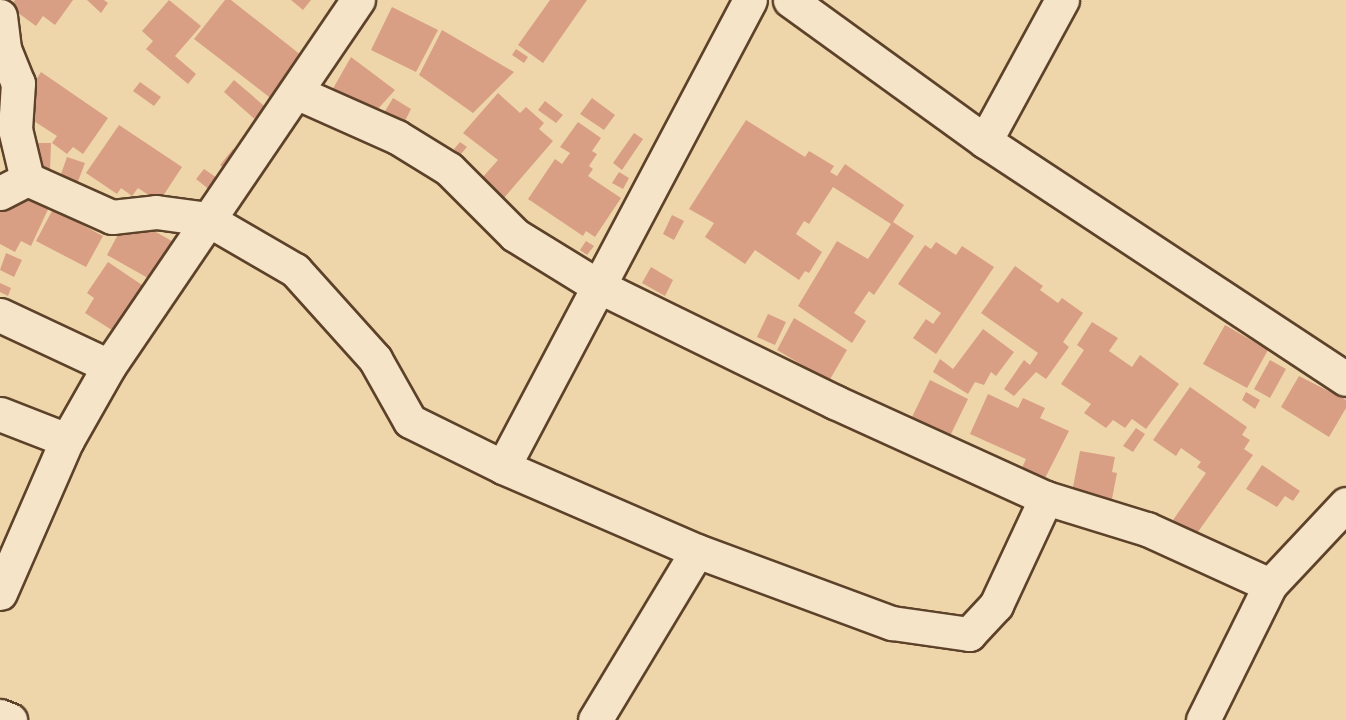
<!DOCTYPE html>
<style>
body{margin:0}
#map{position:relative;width:1346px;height:720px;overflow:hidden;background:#efd6aa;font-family:"Sorts Mill Goudy",serif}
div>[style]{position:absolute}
.building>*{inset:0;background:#d89f85}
.roads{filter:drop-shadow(2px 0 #5d422a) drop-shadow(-2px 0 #5d422a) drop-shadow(0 2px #5d422a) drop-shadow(0 -2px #5d422a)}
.minor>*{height:33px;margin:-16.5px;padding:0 16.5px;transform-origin:16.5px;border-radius:16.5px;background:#f5e4c8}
.secondary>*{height:33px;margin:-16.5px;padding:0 16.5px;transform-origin:16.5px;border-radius:16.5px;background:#f5e4c8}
span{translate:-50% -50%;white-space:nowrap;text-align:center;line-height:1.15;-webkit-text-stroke:4.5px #f5e4c8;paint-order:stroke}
</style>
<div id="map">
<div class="building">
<i style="clip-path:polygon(15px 0,73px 0,55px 25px,43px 16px,36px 26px,10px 7px)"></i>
<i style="clip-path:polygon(87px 0,104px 0,108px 3px,101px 13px)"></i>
<i style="clip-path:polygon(169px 0,201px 26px,175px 56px,196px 74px,188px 84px,146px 49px,153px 41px,142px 31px)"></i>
<i style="clip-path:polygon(225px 0,231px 0,306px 59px,273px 100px,194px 39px)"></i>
<i style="clip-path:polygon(291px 0,311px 0,303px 10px)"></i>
<i style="clip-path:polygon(550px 0,587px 0,543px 63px,518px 45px)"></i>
<i style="clip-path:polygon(392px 7px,438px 30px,416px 72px,371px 50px)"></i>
<i style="clip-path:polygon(442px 30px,514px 72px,473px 113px,419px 75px)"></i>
<i style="clip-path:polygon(516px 49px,528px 57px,524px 63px,512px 55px)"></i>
<i style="clip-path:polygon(351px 57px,395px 90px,368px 120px,331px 92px)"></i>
<i style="clip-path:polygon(41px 72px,108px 118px,83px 154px,73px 147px,67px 154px,52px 143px,57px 136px,17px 110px)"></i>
<i style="clip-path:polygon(234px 80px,269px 110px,258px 122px,224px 92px)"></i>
<i style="clip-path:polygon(140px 82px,161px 97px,154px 106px,133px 91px)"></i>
<i style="clip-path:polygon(498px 93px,520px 113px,526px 107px,544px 123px,539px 129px,553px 141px,504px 198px,481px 179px,498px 160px,463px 133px)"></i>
<i style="clip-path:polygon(393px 98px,411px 109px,402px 127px,379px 121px)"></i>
<i style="clip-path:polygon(592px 98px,615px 115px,604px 130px,580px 114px)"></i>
<i style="clip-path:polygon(545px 101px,563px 115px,556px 123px,538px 110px)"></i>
<i style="clip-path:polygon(746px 120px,805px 157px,809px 151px,834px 166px,830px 172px,837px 176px,845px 164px,904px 205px,893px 222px,914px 236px,874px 295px,869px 291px,854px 313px,866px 321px,852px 343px,798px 306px,837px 241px,868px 259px,891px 224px,833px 187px,809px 224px,804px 221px,796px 234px,822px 252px,809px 273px,805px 271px,799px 280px,755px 250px,745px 264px,705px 237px,714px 223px,689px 209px)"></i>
<i style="clip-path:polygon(578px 122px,601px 138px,592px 151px,597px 154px,589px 166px,593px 169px,588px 176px,621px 198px,595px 237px,586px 231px,583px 236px,528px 199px,555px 159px,562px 164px,570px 153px,560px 147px)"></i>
<i style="clip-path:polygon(119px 125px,182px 167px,159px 202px,138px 188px,132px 196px,121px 188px,117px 194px,86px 173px)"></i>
<i style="clip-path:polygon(634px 133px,643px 139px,622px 170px,613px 163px)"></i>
<i style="clip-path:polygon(460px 142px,467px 147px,460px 155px,454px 149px)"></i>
<i style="clip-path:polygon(28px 143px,51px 143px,50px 171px,27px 171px)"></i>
<i style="clip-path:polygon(233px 149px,243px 157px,228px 172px,220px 165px)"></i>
<i style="clip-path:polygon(67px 157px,85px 163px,77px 184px,60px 177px)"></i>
<i style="clip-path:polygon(204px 169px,220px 180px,211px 191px,196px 179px)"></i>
<i style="clip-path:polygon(619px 172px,629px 178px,623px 189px,612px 183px)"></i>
<i style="clip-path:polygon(17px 193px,50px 205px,31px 246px,21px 241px,15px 252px,0 244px,0 207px)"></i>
<i style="clip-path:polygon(53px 209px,103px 236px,86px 267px,36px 241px)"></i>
<i style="clip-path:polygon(672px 215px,684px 221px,674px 240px,663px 234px)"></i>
<i style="clip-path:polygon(128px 216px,177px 244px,155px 282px,107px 255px)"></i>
<i style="clip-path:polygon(586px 241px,594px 246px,587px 255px,580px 250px)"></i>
<i style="clip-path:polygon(936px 242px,956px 255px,962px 246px,994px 267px,936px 354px,913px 338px,926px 319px,933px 324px,941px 313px,898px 284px,925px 245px,931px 249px)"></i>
<i style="clip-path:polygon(6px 253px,22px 260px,14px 277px,0 270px)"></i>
<i style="clip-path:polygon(108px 262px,151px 291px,115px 332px,85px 313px,94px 298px,87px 293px)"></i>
<i style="clip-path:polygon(1015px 266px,1043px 286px,1040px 290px,1058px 303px,1062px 298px,1083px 313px,1063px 342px,1069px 347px,1046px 379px,1036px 372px,1014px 396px,1004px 389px,1024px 360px,1030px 365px,1038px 353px,981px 313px)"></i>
<i style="clip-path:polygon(651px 267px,673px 280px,665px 296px,642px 283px)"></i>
<i style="clip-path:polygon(0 283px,11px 288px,8px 296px,0 292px)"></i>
<i style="clip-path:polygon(768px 314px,786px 322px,775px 345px,757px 337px)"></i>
<i style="clip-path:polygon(794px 318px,847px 350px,829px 381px,777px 350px)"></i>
<i style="clip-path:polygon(1092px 322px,1118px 338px,1109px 351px,1132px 367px,1140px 355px,1179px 384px,1146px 429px,1132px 419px,1125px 428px,1113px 420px,1106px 428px,1084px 413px,1091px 404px,1061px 384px,1084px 350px,1077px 345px)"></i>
<i style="clip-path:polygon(1225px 325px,1268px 350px,1247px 388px,1203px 364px)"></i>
<i style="clip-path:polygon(983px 329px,1014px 352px,996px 376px,991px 372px,984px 385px,975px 382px,968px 394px,933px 372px,940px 359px,953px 369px)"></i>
<i style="clip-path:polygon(1270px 360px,1286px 369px,1270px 398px,1254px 389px)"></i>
<i style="clip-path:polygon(1299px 376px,1346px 400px,1346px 408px,1329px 437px,1281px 407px)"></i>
<i style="clip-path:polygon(930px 380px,968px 399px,950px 436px,912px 417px)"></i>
<i style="clip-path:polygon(1190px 387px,1247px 427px,1242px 435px,1250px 440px,1244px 449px,1253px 455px,1195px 536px,1173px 520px,1206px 473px,1197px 467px,1201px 462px,1181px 448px,1176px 456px,1153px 440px)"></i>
<i style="clip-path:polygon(1246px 392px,1260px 400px,1255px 409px,1242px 400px)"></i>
<i style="clip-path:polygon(988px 394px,1018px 408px,1023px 398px,1045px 408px,1040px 418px,1069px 431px,1042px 484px,1019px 474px,1026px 459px,970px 434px)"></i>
<i style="clip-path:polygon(1136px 428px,1145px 434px,1133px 452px,1123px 446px)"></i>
<i style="clip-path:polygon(1080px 451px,1115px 457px,1112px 472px,1117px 473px,1112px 499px,1072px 492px)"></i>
<i style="clip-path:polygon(1262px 465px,1300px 491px,1293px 501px,1285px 496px,1277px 507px,1246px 489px)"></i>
</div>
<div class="roads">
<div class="minor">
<i style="left:790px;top:0;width:241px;rotate:35.9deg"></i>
<i style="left:985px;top:141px;width:432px;rotate:33.4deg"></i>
<i style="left:0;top:16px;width:33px;rotate:83deg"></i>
<i style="left:4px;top:49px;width:37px;rotate:68deg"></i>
<i style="left:18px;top:83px;width:46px;rotate:93.7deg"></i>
<i style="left:15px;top:129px;width:51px;rotate:76.5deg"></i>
<i style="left:298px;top:93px;width:108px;rotate:24deg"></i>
<i style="left:397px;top:137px;width:61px;rotate:31.6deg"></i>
<i style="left:449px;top:169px;width:93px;rotate:45deg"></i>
<i style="left:515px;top:235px;width:97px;rotate:31.6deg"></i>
<i style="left:598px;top:286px;width:264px;rotate:26.1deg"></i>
<i style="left:835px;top:402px;width:232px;rotate:24.5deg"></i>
<i style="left:1046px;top:498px;width:106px;rotate:17.1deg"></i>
<i style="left:1147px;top:529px;width:135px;rotate:24.5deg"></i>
<i style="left:985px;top:141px;width:161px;rotate:-61.4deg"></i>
<i style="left:0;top:193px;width:30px;rotate:-27deg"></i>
<i style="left:27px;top:179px;width:93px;rotate:24.1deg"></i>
<i style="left:112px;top:217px;width:44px;rotate:-6.5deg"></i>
<i style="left:156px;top:212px;width:51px;rotate:7.8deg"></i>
<i style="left:207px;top:219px;width:102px;rotate:30.1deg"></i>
<i style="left:295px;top:270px;width:120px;rotate:48deg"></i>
<i style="left:375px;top:359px;width:71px;rotate:60.6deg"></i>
<i style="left:410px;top:421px;width:104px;rotate:26.3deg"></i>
<i style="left:503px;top:467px;width:211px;rotate:23.4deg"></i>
<i style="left:697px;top:551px;width:208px;rotate:20.3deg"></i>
<i style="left:892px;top:623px;width:78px;rotate:8.1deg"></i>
<i style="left:969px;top:634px;width:40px;rotate:-47deg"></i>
<i style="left:996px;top:605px;width:118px;rotate:-65deg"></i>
<i style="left:0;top:315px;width:120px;rotate:25.1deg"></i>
<i style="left:0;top:414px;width:72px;rotate:21.2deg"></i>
<i style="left:503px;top:467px;width:528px;rotate:-62.13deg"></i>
<i style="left:0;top:593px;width:167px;rotate:-66.4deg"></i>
<i style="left:67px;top:440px;width:85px;rotate:-60.4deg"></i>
<i style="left:109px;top:366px;width:443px;rotate:-55.8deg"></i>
<i style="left:595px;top:720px;width:197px;rotate:-58.9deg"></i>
<i style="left:1203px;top:720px;width:151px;rotate:-63.6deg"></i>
<i style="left:1270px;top:585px;width:111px;rotate:-46.8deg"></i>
</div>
<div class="secondary">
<i style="left:0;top:716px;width:11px;rotate:22deg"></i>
</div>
</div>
</div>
